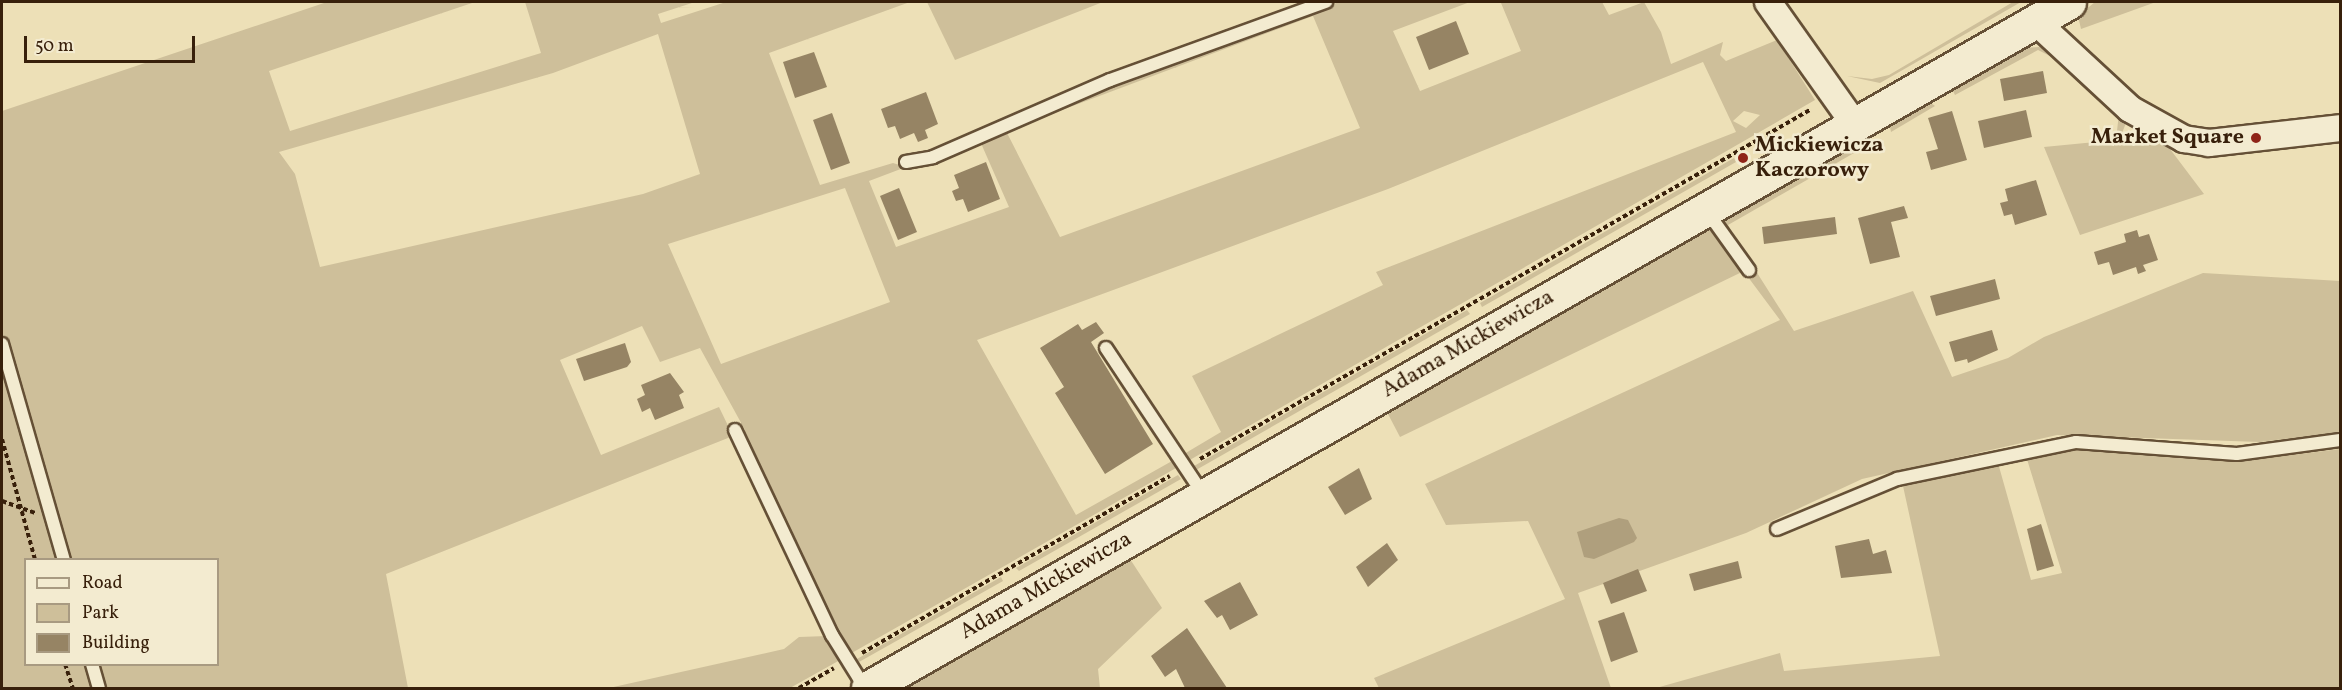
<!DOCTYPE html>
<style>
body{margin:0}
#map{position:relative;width:2342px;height:690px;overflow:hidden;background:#ede0b7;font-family:Vollkorn,serif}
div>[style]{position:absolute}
.green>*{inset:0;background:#cebf9a}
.water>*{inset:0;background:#af9f7d}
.building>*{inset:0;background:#968464}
.path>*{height:4px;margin-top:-2px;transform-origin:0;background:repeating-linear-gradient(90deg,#38200b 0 4.5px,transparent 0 7.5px)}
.roads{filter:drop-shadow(2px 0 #655036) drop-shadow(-2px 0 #655036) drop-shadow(0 2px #655036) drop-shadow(0 -2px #655036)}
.lane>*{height:12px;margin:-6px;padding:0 6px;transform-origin:6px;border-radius:6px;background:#f3ebd0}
.street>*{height:26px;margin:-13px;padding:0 13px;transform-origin:13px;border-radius:13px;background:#f3ebd0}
.secondary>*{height:33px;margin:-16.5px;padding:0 16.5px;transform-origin:16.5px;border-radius:16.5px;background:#f3ebd0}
.dots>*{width:16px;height:16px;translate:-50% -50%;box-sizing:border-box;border:3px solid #f3ebd0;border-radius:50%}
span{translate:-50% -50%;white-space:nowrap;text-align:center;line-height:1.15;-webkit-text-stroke:5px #f3ebd0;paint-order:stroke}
.poi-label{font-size:22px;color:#38200b;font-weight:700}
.right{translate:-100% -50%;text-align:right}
.left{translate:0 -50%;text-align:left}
.street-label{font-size:22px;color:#38200b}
.frame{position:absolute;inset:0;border:3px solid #38200b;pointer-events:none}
.legend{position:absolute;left:24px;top:558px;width:195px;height:108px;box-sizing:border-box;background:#f3ebd0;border:2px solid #a89a81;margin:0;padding:8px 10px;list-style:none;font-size:18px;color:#38200b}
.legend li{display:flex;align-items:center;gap:12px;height:30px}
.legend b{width:30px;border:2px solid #a89a81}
.scale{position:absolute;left:24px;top:36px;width:171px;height:27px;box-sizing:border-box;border:3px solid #38200b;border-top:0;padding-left:8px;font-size:18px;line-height:21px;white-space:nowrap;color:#38200b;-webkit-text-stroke:4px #f3ebd0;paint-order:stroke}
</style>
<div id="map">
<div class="green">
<i style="clip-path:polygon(evenodd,327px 2px,475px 2px,269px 71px,290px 131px,541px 53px,525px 2px,695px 2px,658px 14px,661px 23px,726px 2px,910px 2px,769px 53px,820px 185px,893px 163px,906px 167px,869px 181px,896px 247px,1009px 207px,980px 141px,1052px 108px,1339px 2px,1470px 2px,1393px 31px,1420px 91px,1521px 51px,1501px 3px,1602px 2px,1609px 15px,1644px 2px,1661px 32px,1671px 64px,1723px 42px,1720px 55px,1726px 61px,1777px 40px,1815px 100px,1188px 461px,1184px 454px,1221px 432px,1192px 376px,1383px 285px,1376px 272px,1736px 132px,1703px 62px,1388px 189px,977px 340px,1076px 515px,1172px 461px,1176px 468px,850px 654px,839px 636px,826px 639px,840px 660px,790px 688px,609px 688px,784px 649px,799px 637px,827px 636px,733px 436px,386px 574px,408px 688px,2px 688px,2px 111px,327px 2px,1313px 16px,1360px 128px,1060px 237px,1006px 131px,1313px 16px,327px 2px,658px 34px,700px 174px,643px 194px,320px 267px,295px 174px,279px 152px,553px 73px,658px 34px,327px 2px,1744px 111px,1760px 115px,1746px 128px,1733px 121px,1744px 111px,327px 2px,845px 188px,890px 302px,721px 364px,668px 244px,845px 188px,327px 2px,642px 326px,660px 362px,700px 348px,745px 430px,733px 436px,719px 407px,601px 455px,560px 360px,642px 326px,327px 2px,26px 560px,218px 560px,218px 664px,26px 664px,26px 560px)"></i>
<i style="clip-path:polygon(927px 2px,1103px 2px,955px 60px)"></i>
<i style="clip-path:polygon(2013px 2px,2021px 2px,1880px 83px,1847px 76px,1872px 79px,1889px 75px)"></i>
<i style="clip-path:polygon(2095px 2px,2156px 2px,2081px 29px,2078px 16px)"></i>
<i style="clip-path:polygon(2039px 47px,2056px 52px,2120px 106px,2126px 123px,2122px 133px,2167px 145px,2204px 194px,2080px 235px,2044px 147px,2116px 140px,2119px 113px,2052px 57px,2038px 50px,1955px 95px,1951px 87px,1951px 81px,2006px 49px)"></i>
<i style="clip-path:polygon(1927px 100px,1935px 106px,1891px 132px,1889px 122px)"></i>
<i style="clip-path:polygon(1852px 137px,1875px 141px,1728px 225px,1739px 247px,1721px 218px)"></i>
<i style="clip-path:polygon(1734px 158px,1736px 162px,1482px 307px,1480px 303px)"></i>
<i style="clip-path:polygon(1709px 225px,1744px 271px,1400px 437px,1388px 414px)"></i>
<i style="clip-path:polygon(1754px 268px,1794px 331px,1913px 291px,1952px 377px,2008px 358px,2044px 337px,2203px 273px,2340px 281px,2340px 432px,2260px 442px,2057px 435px,1862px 479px,1746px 533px,1578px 593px,1611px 688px,1379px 688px,1374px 678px,1565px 599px,1528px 521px,1446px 525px,1425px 484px,1780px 320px,1745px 273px)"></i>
<i style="clip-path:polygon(1467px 310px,1470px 314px,1196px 470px,1194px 466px)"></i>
<i style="clip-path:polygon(2085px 446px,2252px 460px,2340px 449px,2340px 688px,1656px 688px,1780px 653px,1784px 671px,1940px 656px,1903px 486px,1998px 463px,2031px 580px,2062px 573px,2026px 456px)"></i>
<i style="clip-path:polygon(1178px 475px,1181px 479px,1019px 571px,1016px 568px)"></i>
<i style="clip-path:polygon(1130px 559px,1162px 608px,1098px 669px,1100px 688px,903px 688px)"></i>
<i style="clip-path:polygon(1001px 577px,1003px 581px,859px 662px,857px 659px)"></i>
</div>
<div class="water">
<i style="clip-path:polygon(1619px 518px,1628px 520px,1637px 538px,1634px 542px,1594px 559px,1584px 557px,1577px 532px)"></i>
</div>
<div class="building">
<i style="clip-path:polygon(1456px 21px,1469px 54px,1429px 70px,1416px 37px)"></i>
<i style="clip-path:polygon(814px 52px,827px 87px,795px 98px,783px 62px)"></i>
<i style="clip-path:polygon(2043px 71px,2047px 93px,2004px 101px,2000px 79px)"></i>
<i style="clip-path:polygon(926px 92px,938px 124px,925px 130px,928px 138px,918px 142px,914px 133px,900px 139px,895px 126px,888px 128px,881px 109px)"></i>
<i style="clip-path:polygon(2026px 110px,2032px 137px,1984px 148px,1978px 121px)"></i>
<i style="clip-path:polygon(1952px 111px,1967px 160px,1931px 170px,1926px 152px,1938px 149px,1928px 118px)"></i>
<i style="clip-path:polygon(832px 113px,850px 163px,831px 170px,813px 120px)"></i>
<i style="clip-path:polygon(986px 162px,1000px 199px,968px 212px,963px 199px,956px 201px,952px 191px,959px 188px,954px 175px)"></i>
<i style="clip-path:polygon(2036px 180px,2047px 215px,2015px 225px,2012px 214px,2004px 216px,2000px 203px,2008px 201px,2005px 189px)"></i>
<i style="clip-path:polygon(899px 188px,917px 232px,898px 240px,880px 196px)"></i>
<i style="clip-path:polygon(1904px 206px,1908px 218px,1891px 222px,1900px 257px,1870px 264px,1858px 218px)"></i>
<i style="clip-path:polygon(1835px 217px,1837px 234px,1764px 244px,1762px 227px)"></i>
<i style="clip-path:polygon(2137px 230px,2139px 237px,2149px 234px,2158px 260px,2143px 265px,2146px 271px,2138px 274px,2136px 267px,2113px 275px,2109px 262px,2098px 265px,2094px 252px,2126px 242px,2124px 234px)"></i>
<i style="clip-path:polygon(1995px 279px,2000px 299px,1936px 316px,1930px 296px)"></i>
<i style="clip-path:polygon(1096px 322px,1104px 333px,1091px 342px,1153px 444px,1105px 474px,1055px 393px,1064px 387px,1040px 348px,1078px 324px,1082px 330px)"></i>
<i style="clip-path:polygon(1992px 330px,1998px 350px,1968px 363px,1967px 359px,1955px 362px,1949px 342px)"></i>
<i style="clip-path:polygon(625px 343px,631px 362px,627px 367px,584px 381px,576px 359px)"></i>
<i style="clip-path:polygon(670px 373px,684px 392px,679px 395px,684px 408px,655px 420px,650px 408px,642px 412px,637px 399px,645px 395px,641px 385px)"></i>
<i style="clip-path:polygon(1359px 468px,1372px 499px,1345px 515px,1328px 487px)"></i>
<i style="clip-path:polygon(2041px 524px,2054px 566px,2037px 571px,2027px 529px)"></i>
<i style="clip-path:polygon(1869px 539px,1873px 554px,1886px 550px,1892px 573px,1841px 578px,1835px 546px)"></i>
<i style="clip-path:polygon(1387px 543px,1398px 560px,1368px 587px,1356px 567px)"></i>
<i style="clip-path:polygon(1738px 561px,1742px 578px,1694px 591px,1689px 574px)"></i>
<i style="clip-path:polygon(1638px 569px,1647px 591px,1611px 604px,1603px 583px)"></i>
<i style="clip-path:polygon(1240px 582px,1258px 615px,1230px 630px,1222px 615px,1217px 618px,1204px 601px)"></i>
<i style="clip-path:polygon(1624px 612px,1638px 652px,1611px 662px,1598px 621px)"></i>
<i style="clip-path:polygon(1187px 628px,1227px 688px,1185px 688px,1176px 669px,1165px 677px,1151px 656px)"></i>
</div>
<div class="path">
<i style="left:2px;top:439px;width:125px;rotate:74.7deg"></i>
<i style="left:1200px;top:459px;width:703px;rotate:-29.78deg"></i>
<i style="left:2px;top:501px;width:35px;rotate:20deg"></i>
<i style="left:862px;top:653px;width:355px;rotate:-29.9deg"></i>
<i style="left:65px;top:664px;width:25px;rotate:72deg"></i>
<i style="left:799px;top:688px;width:40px;rotate:-29.7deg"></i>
</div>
<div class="roads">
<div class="lane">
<i style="left:906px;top:162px;width:27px;rotate:-10deg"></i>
<i style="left:933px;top:157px;width:193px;rotate:-23.5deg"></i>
<i style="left:1110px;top:80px;width:230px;rotate:-19.9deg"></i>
<i style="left:1706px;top:210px;width:74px;rotate:54.4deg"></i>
<i style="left:2px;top:344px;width:225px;rotate:74deg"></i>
<i style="left:1106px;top:348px;width:175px;rotate:56.4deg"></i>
<i style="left:735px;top:430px;width:227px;rotate:64.7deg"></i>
<i style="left:832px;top:635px;width:62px;rotate:58.1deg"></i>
<i style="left:1777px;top:529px;width:130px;rotate:-22.6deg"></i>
<i style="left:1897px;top:479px;width:183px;rotate:-11.7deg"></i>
<i style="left:2076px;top:442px;width:161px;rotate:4.3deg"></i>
<i style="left:2237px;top:454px;width:104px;rotate:-7.7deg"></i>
<i style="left:92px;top:664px;width:25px;rotate:74deg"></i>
</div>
<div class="street">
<i style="left:1768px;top:2px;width:147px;rotate:54.7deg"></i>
<i style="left:2035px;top:21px;width:129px;rotate:42.8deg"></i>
<i style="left:2130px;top:109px;width:62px;rotate:29.1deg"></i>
<i style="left:2184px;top:139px;width:25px;rotate:9deg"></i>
<i style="left:2209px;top:143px;width:132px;rotate:-6.5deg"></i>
</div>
<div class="secondary">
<i style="left:868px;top:688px;width:1383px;rotate:-29.73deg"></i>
</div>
</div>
<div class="dots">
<i style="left:2256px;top:138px;background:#8f2418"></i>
<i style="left:1743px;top:158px;background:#8f2418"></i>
</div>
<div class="poi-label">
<span class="right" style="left:2244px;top:138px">Market Square</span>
<span class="left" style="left:1755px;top:158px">Mickiewicza<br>Kaczorowy</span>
</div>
<div class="street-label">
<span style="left:1468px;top:344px;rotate:-30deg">Adama Mickiewicza</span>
<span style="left:1046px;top:586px;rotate:-30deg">Adama Mickiewicza</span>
</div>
<div class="frame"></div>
<ul class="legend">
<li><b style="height:8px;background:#f3ebd0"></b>Road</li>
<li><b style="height:16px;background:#cebf9a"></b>Park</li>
<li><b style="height:16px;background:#968464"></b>Building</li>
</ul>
<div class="scale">50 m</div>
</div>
